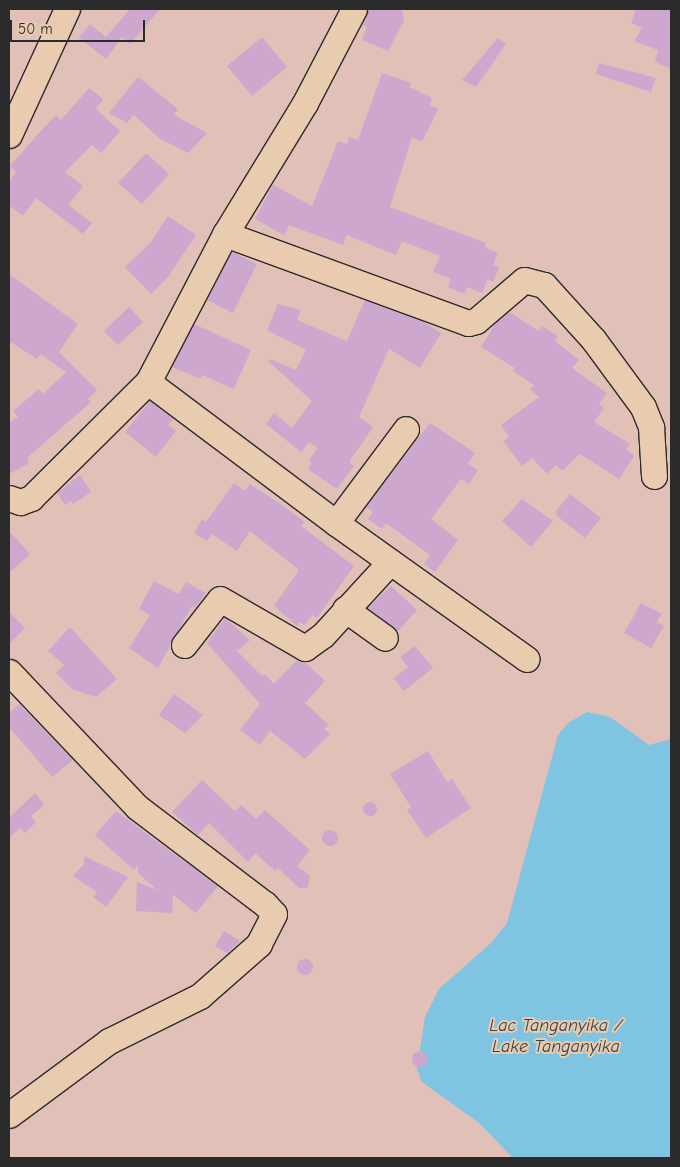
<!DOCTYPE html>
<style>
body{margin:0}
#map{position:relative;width:680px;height:1167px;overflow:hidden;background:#e1c0b8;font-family:"Comic Neue",sans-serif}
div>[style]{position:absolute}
.water>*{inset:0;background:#7fc4e0}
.building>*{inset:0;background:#cda7ce}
.round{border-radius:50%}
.roads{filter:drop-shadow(1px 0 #2b2b2b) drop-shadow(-1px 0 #2b2b2b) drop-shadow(0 1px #2b2b2b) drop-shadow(0 -1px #2b2b2b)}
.minor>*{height:25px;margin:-12.5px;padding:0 12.5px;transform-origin:12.5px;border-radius:12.5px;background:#e9cbaf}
span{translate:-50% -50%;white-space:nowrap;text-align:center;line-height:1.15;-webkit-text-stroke:4px #e9cbaf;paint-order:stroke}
.water-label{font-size:18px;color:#384246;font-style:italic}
.frame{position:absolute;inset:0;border:10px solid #2b2b2b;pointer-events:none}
.scale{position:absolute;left:10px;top:20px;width:135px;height:22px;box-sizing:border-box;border:2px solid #2b2b2b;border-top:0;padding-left:6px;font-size:15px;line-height:18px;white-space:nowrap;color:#2b2b2b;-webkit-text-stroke:4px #e9cbaf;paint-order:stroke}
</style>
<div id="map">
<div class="water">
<i style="clip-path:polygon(587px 712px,610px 717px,649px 745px,671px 739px,671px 1158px,513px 1158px,479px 1123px,422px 1082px,417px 1069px,425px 1017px,439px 989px,491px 943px,507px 923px,558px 735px,568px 723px)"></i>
</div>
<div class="building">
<i style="clip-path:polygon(130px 9px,160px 9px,130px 44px,122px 37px,106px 59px,79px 38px,90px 24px,106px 37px)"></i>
<i style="clip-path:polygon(369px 9px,402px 9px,404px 21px,388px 51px,362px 40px,367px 27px,362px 25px)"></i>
<i style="clip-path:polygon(636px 9px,671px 9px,671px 69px,655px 62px,658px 50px,634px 41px,642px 28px,631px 23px)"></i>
<i style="clip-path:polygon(262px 37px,287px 67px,252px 96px,227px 66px)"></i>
<i style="clip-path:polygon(498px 38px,506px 44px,476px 87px,462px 80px)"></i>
<i style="clip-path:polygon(599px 63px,656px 78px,651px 92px,596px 74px)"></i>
<i style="clip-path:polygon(382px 73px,411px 83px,410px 87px,432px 98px,430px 105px,438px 109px,422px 142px,412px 137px,390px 207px,486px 243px,484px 247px,498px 253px,493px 265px,499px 267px,493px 282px,488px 279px,482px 293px,467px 287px,464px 294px,448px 287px,451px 279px,433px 272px,440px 256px,402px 241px,396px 255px,347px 235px,343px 245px,289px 225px,284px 235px,255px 219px,273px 185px,312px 206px,338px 141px,347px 144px,349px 137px,358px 140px)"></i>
<i style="clip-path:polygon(138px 77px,178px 109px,174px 115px,207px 133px,188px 153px,159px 138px,134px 115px,127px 123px,109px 113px)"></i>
<i style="clip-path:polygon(89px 88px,103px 99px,96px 109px,120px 131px,101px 153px,92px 145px,65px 172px,83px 186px,68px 205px,92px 223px,83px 234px,36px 198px,23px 216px,9px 205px,9px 182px,16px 172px,10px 166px,38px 134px,56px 115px,61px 120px)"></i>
<i style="clip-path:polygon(146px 153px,169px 174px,142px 204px,118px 183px)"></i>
<i style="clip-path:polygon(168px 216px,196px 235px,168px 277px,151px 294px,125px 267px,150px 243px)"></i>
<i style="clip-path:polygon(232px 252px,257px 264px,233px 313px,207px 300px)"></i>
<i style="clip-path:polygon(9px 274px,78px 324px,59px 352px,97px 390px,88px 399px,91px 402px,28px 457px,28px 464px,9px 474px,9px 422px,18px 417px,13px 411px,39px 389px,43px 394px,66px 372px,40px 354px,37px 359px,9px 341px)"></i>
<i style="clip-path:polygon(365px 300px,422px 321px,441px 333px,420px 368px,389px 349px,359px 417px,373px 427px,349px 462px,354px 466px,337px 489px,308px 469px,312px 463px,309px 460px,318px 448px,309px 442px,301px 452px,266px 424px,274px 413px,292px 428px,312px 401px,268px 361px,270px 359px,296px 370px,306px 350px,267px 330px,278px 304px,301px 310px,297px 320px,347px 341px)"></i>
<i style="clip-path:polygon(129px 307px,143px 322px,118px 345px,104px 331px)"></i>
<i style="clip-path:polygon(509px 312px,539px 331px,542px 326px,558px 336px,555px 341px,579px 360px,572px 368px,607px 393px,599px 404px,604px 408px,594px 422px,630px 444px,626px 450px,634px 456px,619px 479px,580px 454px,562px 471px,556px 465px,547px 474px,532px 458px,522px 466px,503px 441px,509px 437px,501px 425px,539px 397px,530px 389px,534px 385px,513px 371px,515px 368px,481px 347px,496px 323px)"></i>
<i style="clip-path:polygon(194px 324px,251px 350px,234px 389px,202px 375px,201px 379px,172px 367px)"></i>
<i style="clip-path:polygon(150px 401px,173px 419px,168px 425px,176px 431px,156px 457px,125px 432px)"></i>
<i style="clip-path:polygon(430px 423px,475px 453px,468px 464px,478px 470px,469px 484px,461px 479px,431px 519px,458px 540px,435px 572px,424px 564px,430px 555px,386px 523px,382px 529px,368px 519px,373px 512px,366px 507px)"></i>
<i style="clip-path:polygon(80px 475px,91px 492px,73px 504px,71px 501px,65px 505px,57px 493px)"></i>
<i style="clip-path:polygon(234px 483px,245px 491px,250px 484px,282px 505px,305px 522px,301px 526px,354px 566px,317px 618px,312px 615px,305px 625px,300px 622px,297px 626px,274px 606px,299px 570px,250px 531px,237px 551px,212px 534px,207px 541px,194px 533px,202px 519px,206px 522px)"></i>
<i style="clip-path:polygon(570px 494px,601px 518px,585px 538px,557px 516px,556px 511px)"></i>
<i style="clip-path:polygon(522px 499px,553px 521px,531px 547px,502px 521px)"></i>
<i style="clip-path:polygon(9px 531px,30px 554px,9px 573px)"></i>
<i style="clip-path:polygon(154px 581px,179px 594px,186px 582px,206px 593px,195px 608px,192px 606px,158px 668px,129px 648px,150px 615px,139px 609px)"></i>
<i style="clip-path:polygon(391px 586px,417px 610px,398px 631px,368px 608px)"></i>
<i style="clip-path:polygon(641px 603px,662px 614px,657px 622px,664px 626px,651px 648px,624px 633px)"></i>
<i style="clip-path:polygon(9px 612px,25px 628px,9px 644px)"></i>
<i style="clip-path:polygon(225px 618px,250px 640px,237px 651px,262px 676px,265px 674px,274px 684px,297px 660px,305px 662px,325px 681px,305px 703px,329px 725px,324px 729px,330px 734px,305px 759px,270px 731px,260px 745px,240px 730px,260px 704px,207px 643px)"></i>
<i style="clip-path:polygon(70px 627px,117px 679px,96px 697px,72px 689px,56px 673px,64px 665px,48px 651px)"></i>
<i style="clip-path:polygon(415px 646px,433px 668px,404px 691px,394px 678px,408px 667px,400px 657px)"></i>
<i style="clip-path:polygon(174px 694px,203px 715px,185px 733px,159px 715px)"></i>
<i style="clip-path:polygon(19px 704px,73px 760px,52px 777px,9px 727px,9px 714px)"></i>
<i style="clip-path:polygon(428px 751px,447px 782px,452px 779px,471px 808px,426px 838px,407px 810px,411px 807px,390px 774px)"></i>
<i style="clip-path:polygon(202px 780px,235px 811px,241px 805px,256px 819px,265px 810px,310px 850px,297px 866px,310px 876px,308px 888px,299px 888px,278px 868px,275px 871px,255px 853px,248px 862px,209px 823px,198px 835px,172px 812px)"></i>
<i style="clip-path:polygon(35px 793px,44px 805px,31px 816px,36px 822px,25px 833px,20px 828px,9px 838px,9px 818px)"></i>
<i class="round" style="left:363px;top:802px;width:14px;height:14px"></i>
<i style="clip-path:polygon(116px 811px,218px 886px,196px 913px,173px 895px,172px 913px,136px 911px,137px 882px,157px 890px,138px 873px,138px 864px,134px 870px,95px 835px)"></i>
<i class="round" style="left:322px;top:830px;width:16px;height:16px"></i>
<i style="clip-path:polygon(84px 856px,128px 877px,106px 907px,93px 897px,97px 892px,73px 876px,84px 864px)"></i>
<i style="clip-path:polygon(224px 931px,240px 941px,227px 953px,215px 946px)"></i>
<i class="round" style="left:297px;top:959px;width:16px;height:16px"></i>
<i class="round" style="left:412px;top:1051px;width:16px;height:16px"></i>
</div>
<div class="roads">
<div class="minor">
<i style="left:9px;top:135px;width:139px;rotate:-65.3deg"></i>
<i style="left:225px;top:234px;width:259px;rotate:20.1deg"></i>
<i style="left:468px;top:323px;width:8px;rotate:-14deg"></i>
<i style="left:476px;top:321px;width:63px;rotate:-40.5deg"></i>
<i style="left:524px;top:280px;width:21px;rotate:14deg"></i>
<i style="left:544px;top:285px;width:73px;rotate:47.8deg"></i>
<i style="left:593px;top:339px;width:84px;rotate:53.7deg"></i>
<i style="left:643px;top:407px;width:22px;rotate:68deg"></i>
<i style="left:651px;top:427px;width:49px;rotate:86.5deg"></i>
<i style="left:148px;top:382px;width:235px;rotate:36.9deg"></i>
<i style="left:336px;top:523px;width:234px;rotate:35.5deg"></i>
<i style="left:9px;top:498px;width:12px;rotate:20deg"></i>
<i style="left:20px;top:502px;width:12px;rotate:-20deg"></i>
<i style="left:31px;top:498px;width:165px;rotate:-44.8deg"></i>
<i style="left:148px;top:382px;width:167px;rotate:-62.5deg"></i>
<i style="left:225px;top:234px;width:153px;rotate:-58.6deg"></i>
<i style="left:305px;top:103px;width:106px;rotate:-62.5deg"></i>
<i style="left:336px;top:523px;width:117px;rotate:-53.3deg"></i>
<i style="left:345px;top:609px;width:49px;rotate:35.9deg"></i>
<i style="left:184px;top:645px;width:58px;rotate:-52deg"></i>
<i style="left:220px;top:599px;width:98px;rotate:30deg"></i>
<i style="left:305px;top:648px;width:22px;rotate:-36deg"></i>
<i style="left:323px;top:635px;width:99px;rotate:-47.5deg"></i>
<i style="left:9px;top:672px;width:186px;rotate:46.5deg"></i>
<i style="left:137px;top:807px;width:161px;rotate:37.2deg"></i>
<i style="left:265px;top:904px;width:13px;rotate:48deg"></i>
<i style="left:274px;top:914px;width:34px;rotate:117deg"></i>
<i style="left:259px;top:944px;width:79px;rotate:138.6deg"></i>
<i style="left:200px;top:996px;width:102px;rotate:153.7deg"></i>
<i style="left:109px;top:1041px;width:124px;rotate:143.5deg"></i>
</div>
</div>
<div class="water-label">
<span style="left:556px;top:1037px">Lac Tanganyika /<br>Lake Tanganyika</span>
</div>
<div class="frame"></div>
<div class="scale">50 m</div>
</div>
